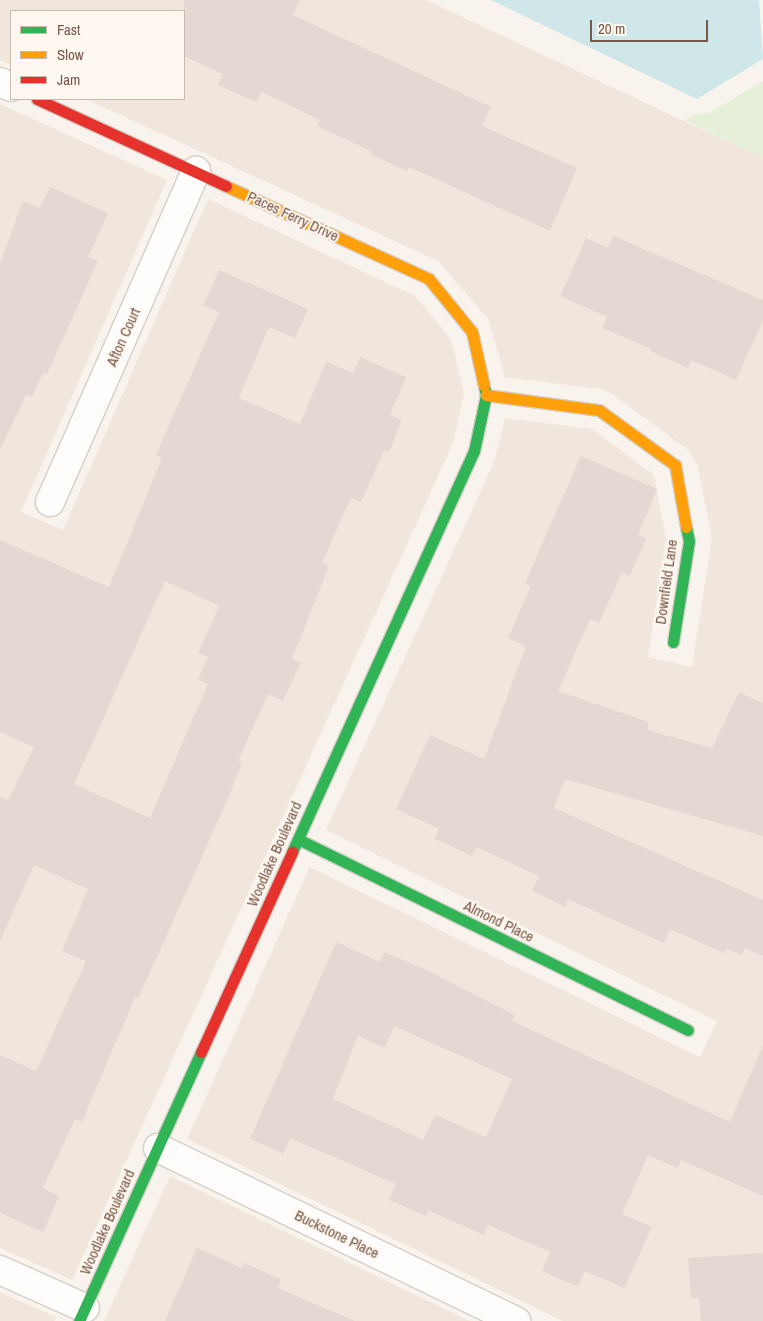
<!DOCTYPE html>
<style>
body{margin:0}
#map{position:relative;width:763px;height:1321px;overflow:hidden;background:#f8f3ed;font-family:"Archivo Narrow",sans-serif}
div>[style]{position:absolute}
.residential>*{inset:0;background:#f1e6db}
.green>*{inset:0;background:#e6efd8}
.water>*{inset:0;background:#cfe7e8}
.building>*{inset:0;background:#e3d9d2}
.roads{filter:drop-shadow(1px 0 #d5cfc8) drop-shadow(-1px 0 #d5cfc8) drop-shadow(0 1px #d5cfc8) drop-shadow(0 -1px #d5cfc8)}
.street>*{height:28px;margin:-14px;padding:0 14px;transform-origin:14px;border-radius:14px;background:#fefdfc}
.fast>*{height:11px;margin:-5.5px;padding:0 5.5px;transform-origin:5.5px;border-radius:5.5px;background:#30b455}
.slow>*{height:11px;margin:-5.5px;padding:0 5.5px;transform-origin:5.5px;border-radius:5.5px;background:#ff9f0a}
.jam>*{height:11px;margin:-5.5px;padding:0 5.5px;transform-origin:5.5px;border-radius:5.5px;background:#e5322d}
span{translate:-50% -50%;white-space:nowrap;text-align:center;line-height:1.15;-webkit-text-stroke:4px #fff8f0;paint-order:stroke}
.street-label{font-size:15px;color:#775a4c}
.legend{position:absolute;left:10px;top:10px;width:175px;height:90px;box-sizing:border-box;background:#fff8f0;border:1px solid #c9b9ae;margin:0;padding:6px 9px;list-style:none;font-size:15px;color:#775a4c}
.legend li{display:flex;align-items:center;gap:10px;height:25px}
.legend b{width:25px;border:1px solid #c9b9ae}
.scale{position:absolute;left:590px;top:20px;width:118px;height:22px;box-sizing:border-box;border:2px solid #775a4c;border-top:0;padding-left:6px;font-size:15px;line-height:18px;white-space:nowrap;color:#775a4c;-webkit-text-stroke:4px #fff8f0;paint-order:stroke}
</style>
<div id="map">
<div class="residential">
<i style="clip-path:polygon(0 0,426px 0,763px 158px,763px 1321px,563px 1321px,187px 1139px,310px 867px,700px 1057px,717px 1021px,326px 830px,495px 460px,505px 418px,592px 429px,654px 475px,666px 539px,648px 657px,692px 667px,712px 538px,697px 463px,687px 449px,612px 394px,600px 389px,505px 377px,489px 320px,438px 261px,86px 99px,184px 99px,184px 11px,11px 11px,11px 65px,0 60px)"></i>
<i style="clip-path:polygon(0 104px,167px 180px,21px 512px,63px 530px,208px 199px,415px 296px,451px 339px,464px 393px,453px 443px,72px 1280px,0 1248px)"></i>
<i style="clip-path:polygon(170px 1176px,470px 1321px,104px 1321px)"></i>
<i style="clip-path:polygon(0 1292px,56px 1317px,54px 1321px,0 1321px)"></i>
</div>
<div class="green">
<i style="clip-path:polygon(763px 81px,763px 158px,685px 120px,692px 115px,709px 113px)"></i>
</div>
<div class="water">
<i style="clip-path:polygon(491px 0,759px 0,763px 59px,697px 99px)"></i>
</div>
<div class="building">
<i style="clip-path:polygon(184px 0,300px 0,293px 15px,491px 107px,482px 126px,577px 168px,550px 231px,409px 167px,407px 171px,370px 154px,371px 151px,317px 126px,320px 120px,261px 92px,256px 102px,218px 85px,223px 74px,184px 56px)"></i>
<i style="clip-path:polygon(50px 187px,108px 213px,88px 257px,98px 261px,47px 374px,43px 373px,32px 397px,26px 395px,0 450px,0 263px,23px 201px,40px 208px)"></i>
<i style="clip-path:polygon(613px 236px,763px 300px,763px 320px,736px 380px,691px 360px,688px 368px,650px 351px,651px 349px,602px 328px,607px 317px,560px 296px,586px 238px,608px 248px)"></i>
<i style="clip-path:polygon(evenodd,219px 270px,308px 309px,295px 338px,269px 327px,239px 398px,300px 424px,326px 362px,353px 373px,360px 357px,406px 377px,390px 415px,402px 420px,389px 452px,384px 450px,361px 502px,351px 498px,322px 563px,329px 566px,292px 659px,301px 663px,283px 701px,268px 694px,238px 761px,242px 764px,223px 810px,138px 999px,135px 997px,82px 1122px,75px 1119px,43px 1188px,59px 1196px,43px 1232px,0 1213px,0 1055px,36px 1071px,86px 961px,62px 951px,88px 889px,34px 865px,0 942px,0 797px,8px 801px,34px 747px,0 732px,0 540px,109px 587px,162px 458px,156px 455px,219px 312px,203px 305px,219px 270px,165px 581px,219px 606px,198px 653px,208px 657px,198px 680px,208px 684px,150px 818px,74px 784px,165px 581px)"></i>
<i style="clip-path:polygon(581px 456px,657px 489px,638px 535px,646px 538px,630px 576px,622px 573px,599px 623px,590px 619px,558px 691px,649px 722px,647px 730px,712px 748px,739px 692px,763px 703px,763px 836px,565px 779px,554px 808px,763px 900px,763px 956px,745px 948px,742px 955px,726px 949px,724px 953px,670px 929px,664px 943px,568px 899px,565px 907px,532px 891px,539px 876px,476px 847px,472px 856px,435px 839px,439px 829px,396px 809px,430px 735px,484px 759px,526px 646px,508px 638px,531px 586px,525px 583px)"></i>
<i style="clip-path:polygon(evenodd,336px 942px,380px 962px,384px 952px,420px 967px,515px 1015px,512px 1021px,730px 1122px,763px 1045px,763px 1196px,681px 1160px,678px 1168px,648px 1155px,622px 1214px,652px 1227px,624px 1288px,585px 1271px,578px 1287px,542px 1271px,550px 1252px,488px 1225px,484px 1235px,428px 1210px,426px 1216px,389px 1200px,396px 1184px,290px 1138px,283px 1154px,250px 1139px,336px 942px,394px 1026px,512px 1079px,486px 1137px,435px 1115px,423px 1140px,333px 1099px,358px 1036px,385px 1048px,394px 1026px)"></i>
<i style="clip-path:polygon(197px 1248px,242px 1268px,244px 1263px,281px 1279px,278px 1288px,355px 1321px,165px 1321px)"></i>
<i style="clip-path:polygon(763px 1253px,763px 1321px,701px 1321px,699px 1298px,691px 1298px,688px 1258px)"></i>
</div>
<div class="roads">
<div class="street">
<i style="left:0;top:82px;width:12px;rotate:24deg"></i>
<i style="left:50px;top:502px;width:362px;rotate:-66.2deg"></i>
<i style="left:158px;top:1148px;width:398px;rotate:25.8deg"></i>
<i style="left:0;top:1270px;width:93px;rotate:24.1deg"></i>
</div>
<div class="fast">
<i style="left:673px;top:642px;width:102px;rotate:-81deg"></i>
<i style="left:689px;top:541px;width:14px;rotate:-102deg"></i>
<i style="left:298px;top:839px;width:434px;rotate:26.1deg"></i>
<i style="left:292px;top:852px;width:440px;rotate:-65.6deg"></i>
<i style="left:474px;top:451px;width:57px;rotate:-77.9deg"></i>
<i style="left:486px;top:395px;width:9px;rotate:-103deg"></i>
<i style="left:79px;top:1321px;width:295px;rotate:-65.6deg"></i>
</div>
<div class="slow">
<i style="left:226px;top:186px;width:223px;rotate:24.6deg"></i>
<i style="left:429px;top:279px;width:68px;rotate:50.9deg"></i>
<i style="left:472px;top:332px;width:55px;rotate:77.5deg"></i>
<i style="left:486px;top:395px;width:114px;rotate:7.6deg"></i>
<i style="left:599px;top:410px;width:94px;rotate:35.9deg"></i>
<i style="left:675px;top:465px;width:63px;rotate:79.9deg"></i>
</div>
<div class="jam">
<i style="left:37px;top:99px;width:208px;rotate:24.7deg"></i>
<i style="left:201px;top:1052px;width:220px;rotate:-65.5deg"></i>
</div>
</div>
<div class="street-label">
<span style="left:293px;top:216px;rotate:25deg">Paces Ferry Drive</span>
<span style="left:123px;top:337px;rotate:-66deg">Afton Court</span>
<span style="left:666px;top:582px;rotate:-82deg">Downfield Lane</span>
<span style="left:274px;top:854px;rotate:-66deg">Woodlake Boulevard</span>
<span style="left:499px;top:921px;rotate:26deg">Almond Place</span>
<span style="left:107px;top:1222px;rotate:-66deg">Woodlake Boulevard</span>
<span style="left:337px;top:1234px;rotate:26deg">Buckstone Place</span>
</div>
<ul class="legend">
<li><b style="height:6px;background:#30b455"></b>Fast</li>
<li><b style="height:6px;background:#ff9f0a"></b>Slow</li>
<li><b style="height:6px;background:#e5322d"></b>Jam</li>
</ul>
<div class="scale">20 m</div>
</div>
